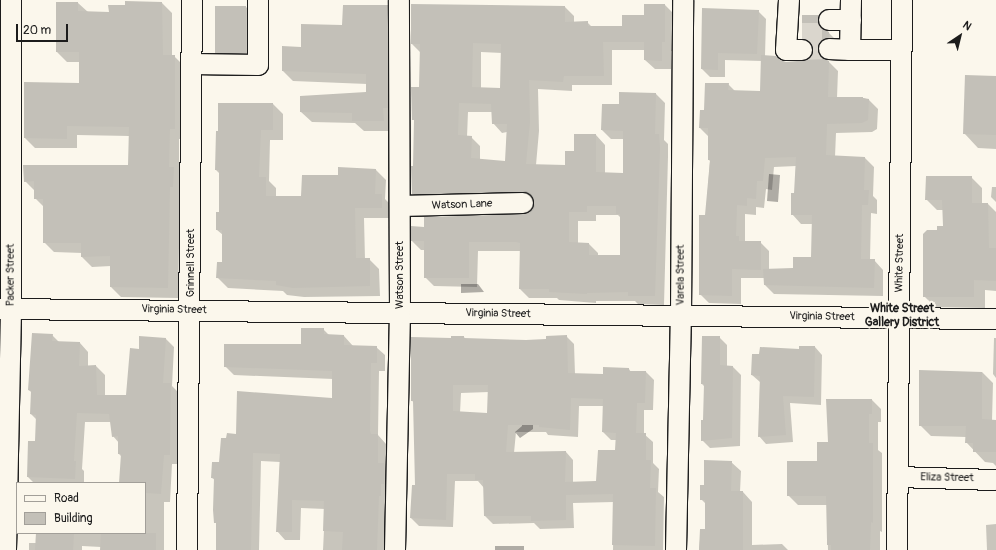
<!DOCTYPE html>
<style>
body{margin:0}
#map{position:relative;width:996px;height:550px;overflow:hidden;background:#fbf7ec;font-family:Pangolin,sans-serif}
div>[style]{position:absolute}
.water>*{inset:0;background:#afaca5}
.shadow>*{inset:0;background:#0003}
.building>*{inset:0;background:#c3c0b8}
.minor-tunnel>*{height:20px;margin-top:-10px;transform-origin:0;background:repeating-linear-gradient(90deg,#dad6cd 0 20px,transparent 0 30px)}
.roads{filter:drop-shadow(1px 0 #1c1c1c) drop-shadow(-1px 0 #1c1c1c) drop-shadow(0 1px #1c1c1c) drop-shadow(0 -1px #1c1c1c)}
.minor>*{height:20px;margin:-10px;padding:0 10px;transform-origin:10px;border-radius:10px;background:#fbf7ec}
span{translate:-50% -50%;white-space:nowrap;text-align:center;line-height:1.15;-webkit-text-stroke:4px #fbf7ec;paint-order:stroke}
.street-label{font-size:11px;color:#1c1c1c}
.neighbourhood-label{font-size:12px;color:#1c1c1c;font-weight:700}
.legend{position:absolute;left:16px;top:482px;width:130px;height:52px;box-sizing:border-box;background:#fbf7ec;border:1px solid #a29f99;margin:0;padding:5px 7px;list-style:none;font-size:12px;color:#1c1c1c}
.legend li{display:flex;align-items:center;gap:8px;height:20px}
.legend b{width:20px;border:1px solid #a29f99}
.north{position:absolute;left:940px;top:16px;width:40px;height:40px;-webkit-text-stroke:3px #fbf7ec;paint-order:stroke;rotate:35deg;font-size:11px;font-weight:700;line-height:16px;text-align:center;color:#1c1c1c}
.north::after{content:'';display:block;margin:auto;width:14px;height:18px;background:#1c1c1c;clip-path:polygon(50% 0,100% 100%,50% 72%,0 100%)}
.scale{position:absolute;left:16px;top:24px;width:52px;height:18px;box-sizing:border-box;border:2px solid #1c1c1c;border-top:0;padding-left:5px;font-size:12px;line-height:14px;white-space:nowrap;color:#1c1c1c;-webkit-text-stroke:3px #fbf7ec;paint-order:stroke}
</style>
<div id="map">
<div class="water">
<i style="clip-path:polygon(769px 174px,780px 175px,778px 202px,767px 201px)"></i>
<i style="clip-path:polygon(461px 284px,478px 284px,484px 292px,461px 293px)"></i>
<i style="clip-path:polygon(522px 414px,533px 414px,533px 429px,520px 438px,515px 432px,522px 426px)"></i>
<i style="clip-path:polygon(495px 546px,524px 546px,524px 550px,495px 550px)"></i>
</div>
<div class="shadow">
<i style="clip-path:polygon(126px 2px,162px 3px,172px 13px,172px 56px,174px 56px,184px 66px,184px 139px,179px 139px,179px 174px,183px 178px,182px 197px,180px 197px,178px 298px,121px 297px,111px 287px,111px 266px,92px 267px,82px 257px,82px 253px,54px 252px,44px 242px,44px 207px,35px 198px,35px 191px,25px 181px,129px 166px,129px 136px,77px 135px,77px 148px,35px 148px,25px 138px,25px 83px,80px 84px,80px 62px,67px 62px,57px 52px,57px 3px,78px 3px,88px 12px,110px 13px,126px 6px)"></i>
<i style="clip-path:polygon(evenodd,665px 5px,674px 14px,674px 51px,671px 51px,671px 69px,655px 69px,645px 60px,645px 50px,612px 50px,612px 85px,572px 85px,572px 91px,538px 89px,539px 131px,536px 165px,566px 166px,575px 152px,596px 135px,605px 145px,605px 174px,624px 174px,624px 139px,611px 139px,602px 130px,620px 105px,656px 94px,665px 103px,664px 140px,668px 144px,668px 157px,664px 305px,638px 304px,635px 301px,596px 301px,596px 303px,559px 300px,557px 298px,529px 298px,520px 289px,521px 251px,478px 251px,477px 287px,434px 286px,425px 277px,425px 250px,421px 250px,412px 241px,425px 228px,529px 214px,534px 209px,535px 201px,422px 203px,413px 194px,415px 121px,413px 119px,420px 88px,421px 53px,412px 44px,565px 7px,574px 16px,574px 22px,587px 22px,592px 27px,623px 27px,665px 5px,481px 52px,502px 53px,501px 89px,481px 88px,481px 52px,665px 5px,468px 112px,492px 112px,493px 123px,502px 133px,507px 132px,506px 162px,480px 160px,480px 146px,471px 137px,467px 137px,468px 112px,665px 5px,596px 215px,618px 215px,621px 218px,621px 256px,598px 256px,598px 253px,589px 244px,578px 243px,578px 221px,596px 221px,596px 215px)"></i>
<i style="clip-path:polygon(387px 6px,397px 17px,394px 131px,364px 131px,355px 123px,312px 122px,301px 112px,367px 93px,367px 84px,293px 81px,283px 71px,302px 48px,343px 26px)"></i>
<i style="clip-path:polygon(216px 7px,246px 7px,258px 19px,258px 65px,228px 64px,216px 52px)"></i>
<i style="clip-path:polygon(evenodd,703px 9px,758px 11px,766px 19px,765px 56px,786px 63px,809px 61px,813px 56px,815px 49px,803px 38px,818px 16px,827px 26px,828px 32px,838px 42px,828px 52px,826px 59px,838px 71px,837px 98px,863px 98px,869px 100px,878px 109px,877px 129px,872px 132px,836px 133px,835px 157px,865px 158px,874px 167px,873px 196px,877px 200px,877px 214px,871px 213px,870px 260px,874px 260px,883px 270px,883px 296px,774px 294px,765px 285px,765px 278px,741px 278px,741px 304px,709px 303px,700px 294px,710px 161px,709px 160px,709px 137px,700px 128px,705px 111px,728px 84px,735px 91px,761px 92px,762px 61px,725px 60px,725px 77px,710px 77px,702px 69px,703px 9px,796px 166px,795px 194px,792px 214px,801px 224px,813px 224px,812px 259px,794px 269px,769px 270px,769px 251px,760px 242px,745px 242px,745px 214px,756px 215px,756px 207px,764px 208px,766px 189px,772px 190px,774px 167px,796px 166px)"></i>
<i style="clip-path:polygon(996px 77px,996px 149px,978px 148px,964px 133px)"></i>
<i style="clip-path:polygon(273px 104px,283px 114px,283px 140px,270px 140px,269px 181px,276px 188px,276px 197px,302px 197px,339px 176px,376px 170px,386px 180px,385px 199px,391px 205px,391px 218px,364px 218px,365px 259px,369px 259px,379px 269px,380px 296px,304px 297px,287px 295px,283px 291px,228px 288px,218px 278px,223px 263px,223px 235px,217px 230px,220px 213px,220px 174px,216px 170px)"></i>
<i style="clip-path:polygon(971px 177px,982px 188px,982px 204px,988px 204px,996px 212px,996px 291px,985px 290px,985px 308px,935px 307px,924px 296px,938px 231px,944px 227px,943px 210px,937px 210px,926px 199px)"></i>
<i style="clip-path:polygon(992px 187px,996px 187px,996px 202px,991px 197px)"></i>
<i style="clip-path:polygon(0 269px,3px 272px,2px 286px,0 286px)"></i>
<i style="clip-path:polygon(323px 329px,329px 335px,344px 336px,353px 346px,376px 347px,385px 355px,385px 371px,379px 371px,378px 435px,386px 444px,386px 466px,393px 473px,385px 550px,323px 550px,325px 509px,301px 508px,300px 540px,285px 540px,277px 531px,280px 462px,261px 461px,259px 550px,216px 550px,217px 524px,215px 522px,215px 480px,212px 478px,220px 463px,227px 439px,333px 400px,333px 379px,234px 375px,225px 366px,302px 345px)"></i>
<i style="clip-path:polygon(52px 335px,59px 342px,80px 343px,88px 352px,88px 367px,96px 366px,105px 375px,105px 396px,127px 396px,140px 350px,165px 338px,174px 347px,172px 386px,179px 393px,178px 464px,172px 464px,170px 502px,164px 502px,164px 550px,101px 550px,101px 547px,82px 546px,82px 550px,29px 550px,29px 543px,36px 543px,37px 533px,145px 533px,145px 483px,120px 483px,122px 457px,119px 454px,119px 443px,113px 436px,111px 422px,85px 422px,82px 469px,84px 471px,84px 483px,34px 483px,28px 477px,36px 442px,36px 419px,31px 414px,32px 393px,29px 390px)"></i>
<i style="clip-path:polygon(evenodd,566px 336px,574px 344px,575px 374px,604px 375px,629px 369px,631px 372px,646px 372px,654px 380px,653px 410px,644px 410px,644px 434px,653px 442px,653px 463px,659px 469px,658px 492px,664px 497px,663px 550px,613px 550px,614px 502px,573px 503px,574px 528px,540px 529px,534px 523px,493px 524px,485px 516px,484px 488px,478px 481px,455px 481px,453px 527px,419px 526px,411px 518px,416px 486px,414px 402px,412px 401px,452px 339px,464px 337px,466px 340px,548px 340px,566px 336px,489px 392px,488px 414px,460px 413px,461px 393px,489px 392px,566px 336px,579px 406px,604px 406px,603px 432px,611px 440px,616px 440px,616px 451px,597px 482px,573px 483px,573px 460px,566px 452px,514px 453px,516px 432px,546px 432px,548px 435px,578px 437px,579px 406px)"></i>
<i style="clip-path:polygon(719px 337px,727px 345px,727px 367px,733px 367px,741px 375px,740px 446px,710px 448px,702px 440px,704px 421px,705px 387px,702px 384px)"></i>
<i style="clip-path:polygon(994px 338px,996px 338px,996px 378px,993px 374px)"></i>
<i style="clip-path:polygon(815px 347px,822px 355px,821px 405px,790px 403px,793px 442px,766px 444px,759px 436px,760px 382px,752px 375px)"></i>
<i style="clip-path:polygon(982px 372px,993px 383px,992px 421px,996px 421px,996px 466px,993px 463px,985px 462px,966px 442px,966px 437px,931px 436px,920px 425px)"></i>
<i style="clip-path:polygon(872px 400px,881px 409px,881px 422px,878px 422px,878px 450px,882px 453px,882px 532px,880px 531px,880px 550px,828px 550px,827px 505px,798px 505px,788px 495px,818px 462px,829px 443px)"></i>
<i style="clip-path:polygon(731px 462px,741px 471px,740px 492px,743px 492px,752px 502px,752px 545px,782px 544px,788px 550px,699px 550px,701px 530px,706px 530px,706px 504px,701px 499px,705px 486px)"></i>
<i style="clip-path:polygon(996px 524px,996px 550px,987px 550px,986px 525px)"></i>
</div>
<div class="building">
<i style="clip-path:polygon(125px 1px,162px 2px,163px 55px,175px 55px,175px 129px,170px 129px,169px 167px,174px 167px,173px 187px,170px 187px,168px 288px,110px 287px,110px 256px,81px 257px,81px 243px,43px 243px,43px 199px,34px 199px,34px 181px,24px 182px,23px 165px,128px 165px,129px 127px,67px 126px,67px 139px,24px 138px,24px 82px,79px 83px,79px 52px,56px 52px,56px 2px,78px 2px,78px 11px,109px 12px,108px 5px,125px 5px)"></i>
<i style="clip-path:polygon(evenodd,411px 4px,565px 6px,565px 22px,588px 21px,588px 26px,622px 26px,622px 15px,644px 15px,644px 4px,665px 4px,665px 42px,662px 42px,662px 61px,644px 60px,644px 42px,603px 42px,604px 76px,564px 76px,563px 82px,529px 80px,530px 122px,526px 164px,565px 165px,565px 151px,574px 151px,574px 134px,596px 134px,596px 172px,623px 173px,623px 131px,601px 130px,602px 104px,619px 104px,619px 92px,656px 93px,655px 134px,659px 134px,660px 148px,655px 296px,628px 296px,628px 292px,587px 293px,587px 294px,549px 292px,549px 289px,519px 289px,520px 243px,516px 242px,469px 242px,469px 278px,424px 278px,424px 241px,411px 241px,411px 226px,424px 227px,424px 217px,523px 214px,529px 213px,533px 209px,534px 202px,529px 193px,523px 192px,412px 194px,411px 166px,413px 166px,414px 120px,412px 120px,411px 87px,419px 87px,420px 44px,411px 44px,411px 4px,473px 43px,501px 44px,500px 88px,472px 87px,473px 43px,411px 4px,459px 103px,491px 104px,492px 124px,507px 124px,505px 161px,471px 158px,472px 136px,458px 135px,459px 103px,411px 4px,587px 206px,616px 206px,616px 214px,620px 214px,620px 255px,589px 255px,589px 243px,569px 242px,569px 212px,587px 212px,587px 206px)"></i>
<i style="clip-path:polygon(343px 5px,388px 5px,388px 108px,383px 108px,384px 121px,352px 121px,352px 113px,300px 112px,300px 96px,366px 92px,366px 74px,282px 71px,282px 46px,301px 47px,301px 24px,342px 25px)"></i>
<i style="clip-path:polygon(215px 6px,246px 6px,246px 53px,215px 53px)"></i>
<i style="clip-path:polygon(702px 8px,759px 10px,757px 54px,718px 53px,718px 70px,701px 69px)"></i>
<i style="clip-path:polygon(802px 15px,819px 15px,819px 26px,824px 30px,829px 32px,829px 38px,820px 42px,818px 49px,822px 58px,829px 61px,828px 97px,863px 97px,863px 98px,869px 99px,868px 120px,862px 123px,827px 124px,826px 155px,865px 157px,864px 190px,869px 190px,868px 205px,862px 205px,861px 259px,875px 259px,874px 288px,764px 285px,763px 269px,793px 268px,793px 257px,811px 257px,812px 215px,791px 215px,791px 193px,794px 193px,796px 157px,765px 158px,763px 181px,757px 181px,756px 199px,747px 198px,747px 206px,737px 205px,736px 236px,739px 236px,739px 241px,761px 241px,761px 270px,732px 269px,732px 296px,699px 295px,699px 215px,705px 215px,710px 160px,708px 160px,708px 128px,699px 128px,700px 110px,704px 110px,705px 83px,729px 83px,728px 90px,760px 91px,761px 55px,776px 56px,780px 60px,786px 62px,808px 60px,812px 55px,813px 50px,808px 40px,802px 38px)"></i>
<i style="clip-path:polygon(965px 75px,996px 76px,996px 135px,963px 134px)"></i>
<i style="clip-path:polygon(218px 103px,273px 103px,273px 130px,261px 130px,259px 177px,266px 177px,266px 196px,301px 196px,302px 175px,338px 175px,338px 167px,376px 169px,375px 194px,382px 194px,382px 208px,355px 208px,356px 258px,370px 258px,370px 286px,293px 288px,276px 285px,276px 281px,216px 278px,217px 262px,222px 262px,222px 230px,216px 230px,216px 212px,219px 212px,219px 170px,215px 170px,216px 131px,218px 131px)"></i>
<i style="clip-path:polygon(926px 176px,972px 176px,972px 203px,988px 203px,989px 248px,996px 248px,996px 281px,974px 280px,974px 297px,923px 297px,923px 234px,927px 230px,937px 230px,937px 226px,943px 226px,942px 200px,925px 200px)"></i>
<i style="clip-path:polygon(301px 328px,324px 328px,324px 334px,344px 335px,344px 345px,377px 346px,377px 363px,371px 363px,370px 431px,371px 434px,378px 434px,378px 463px,384px 463px,384px 484px,381px 484px,381px 496px,379px 496px,377px 550px,342px 550px,343px 532px,323px 531px,324px 501px,292px 500px,292px 532px,276px 532px,280px 454px,253px 453px,251px 550px,216px 550px,216px 523px,214px 523px,213px 510px,214px 478px,211px 478px,212px 462px,219px 462px,221px 438px,226px 438px,227px 433px,236px 434px,237px 391px,332px 398px,332px 371px,224px 367px,224px 344px,301px 344px)"></i>
<i style="clip-path:polygon(32px 333px,53px 334px,52px 341px,80px 342px,79px 366px,96px 365px,97px 395px,126px 395px,130px 348px,139px 349px,139px 336px,166px 338px,163px 383px,171px 383px,170px 455px,164px 455px,161px 494px,145px 493px,145px 483px,119px 483px,121px 454px,118px 454px,118px 436px,112px 437px,109px 414px,77px 413px,74px 461px,76px 461px,75px 479px,27px 477px,28px 441px,35px 441px,36px 415px,30px 414px,31px 391px,28px 390px)"></i>
<i style="clip-path:polygon(evenodd,567px 335px,568px 373px,603px 374px,603px 367px,629px 368px,629px 371px,646px 371px,645px 403px,637px 403px,636px 433px,646px 433px,646px 460px,651px 460px,650px 488px,656px 488px,655px 546px,612px 545px,613px 494px,566px 495px,566px 520px,531px 521px,531px 516px,484px 516px,483px 480px,475px 480px,475px 474px,447px 474px,446px 520px,410px 518px,412px 485px,415px 485px,413px 401px,411px 401px,411px 337px,451px 338px,451px 336px,464px 336px,464px 338px,526px 340px,546px 339px,546px 336px,567px 335px,453px 385px,488px 385px,487px 413px,453px 411px,453px 385px,567px 335px,571px 398px,603px 399px,602px 432px,616px 433px,615px 450px,598px 450px,596px 481px,565px 482px,566px 451px,506px 452px,508px 425px,539px 425px,539px 427px,570px 430px,571px 398px)"></i>
<i style="clip-path:polygon(702px 336px,720px 336px,720px 365px,733px 366px,732px 438px,701px 441px,701px 420px,703px 420px,704px 384px,701px 384px)"></i>
<i style="clip-path:polygon(799px 346px,815px 346px,814px 397px,783px 396px,786px 435px,758px 437px,760px 376px,751px 375px,752px 354px,759px 354px,760px 347px,799px 349px)"></i>
<i style="clip-path:polygon(919px 370px,982px 372px,982px 419px,996px 420px,996px 452px,973px 452px,973px 443px,965px 443px,966px 426px,919px 426px)"></i>
<i style="clip-path:polygon(826px 399px,872px 399px,872px 414px,869px 414px,869px 443px,873px 443px,873px 523px,871px 522px,870px 550px,831px 550px,831px 545px,827px 545px,827px 540px,826px 496px,787px 496px,787px 461px,817px 461px,817px 442px,828px 442px)"></i>
<i style="clip-path:polygon(704px 460px,732px 461px,731px 491px,743px 491px,743px 550px,699px 550px,700px 529px,705px 529px,705px 500px,700px 500px,700px 485px,704px 485px)"></i>
<i style="clip-path:polygon(36px 533px,74px 533px,73px 550px,35px 550px)"></i>
<i style="clip-path:polygon(101px 533px,156px 533px,156px 550px,100px 550px)"></i>
</div>
<div class="minor-tunnel">
<i style="left:802px;top:33px;width:27px"></i>
<i style="left:802px;top:50px;width:27px;rotate:-2deg"></i>
</div>
<div class="roads">
<div class="minor">
<i style="left:789px;top:0;width:50px;rotate:93.4deg"></i>
<i style="left:786px;top:50px;width:16px"></i>
<i style="left:851px;top:0;width:50px;rotate:91.1deg"></i>
<i style="left:850px;top:50px;width:51px"></i>
<i style="left:829px;top:20px;width:22px"></i>
<i style="left:829px;top:49px;width:21px;rotate:3deg"></i>
<i style="left:192px;top:64px;width:66px;rotate:0.9deg"></i>
<i style="left:258px;top:65px;width:65px;rotate:-90deg"></i>
<i style="left:400px;top:206px;width:123px;rotate:-1.4deg"></i>
<i style="left:0;top:309px;width:996px;rotate:0.58deg"></i>
<i style="left:898px;top:477px;width:98px;rotate:1.8deg"></i>
<i style="left:6px;top:550px;width:241px;rotate:-88.8deg"></i>
<i style="left:11px;top:309px;width:309px;rotate:-90deg"></i>
<i style="left:187px;top:550px;width:550px;rotate:-89.48deg"></i>
<i style="left:395px;top:550px;width:237px;rotate:-88.8deg"></i>
<i style="left:400px;top:313px;width:313px;rotate:-90.2deg"></i>
<i style="left:676px;top:550px;width:235px;rotate:-88.8deg"></i>
<i style="left:681px;top:315px;width:315px;rotate:-89.6deg"></i>
<i style="left:897px;top:550px;width:550px;rotate:-89.48deg"></i>
</div>
</div>
<div class="street-label">
<span style="left:462px;top:205px;rotate:-2deg">Watson Lane</span>
<span style="left:191px;top:263px;rotate:-90deg">Grinnell Street</span>
<span style="left:900px;top:263px;rotate:-89deg">White Street</span>
<span style="left:11px;top:275px;rotate:-90deg">Packer Street</span>
<span style="left:400px;top:275px;rotate:-90deg">Watson Street</span>
<span style="left:681px;top:275px;rotate:-90deg">Varela Street</span>
<span style="left:174px;top:310px;rotate:1deg">Virginia Street</span>
<span style="left:498px;top:314px;rotate:1deg">Virginia Street</span>
<span style="left:822px;top:317px;rotate:1deg">Virginia Street</span>
<span style="left:947px;top:478px;rotate:1deg">Eliza Street</span>
</div>
<div class="neighbourhood-label">
<span style="left:902px;top:316px">White Street<br>Gallery District</span>
</div>
<ul class="legend">
<li><b style="height:5px;background:#fbf7ec"></b>Road</li>
<li><b style="height:11px;background:#c3c0b8"></b>Building</li>
</ul>
<div class="north">N</div>
<div class="scale">20 m</div>
</div>
